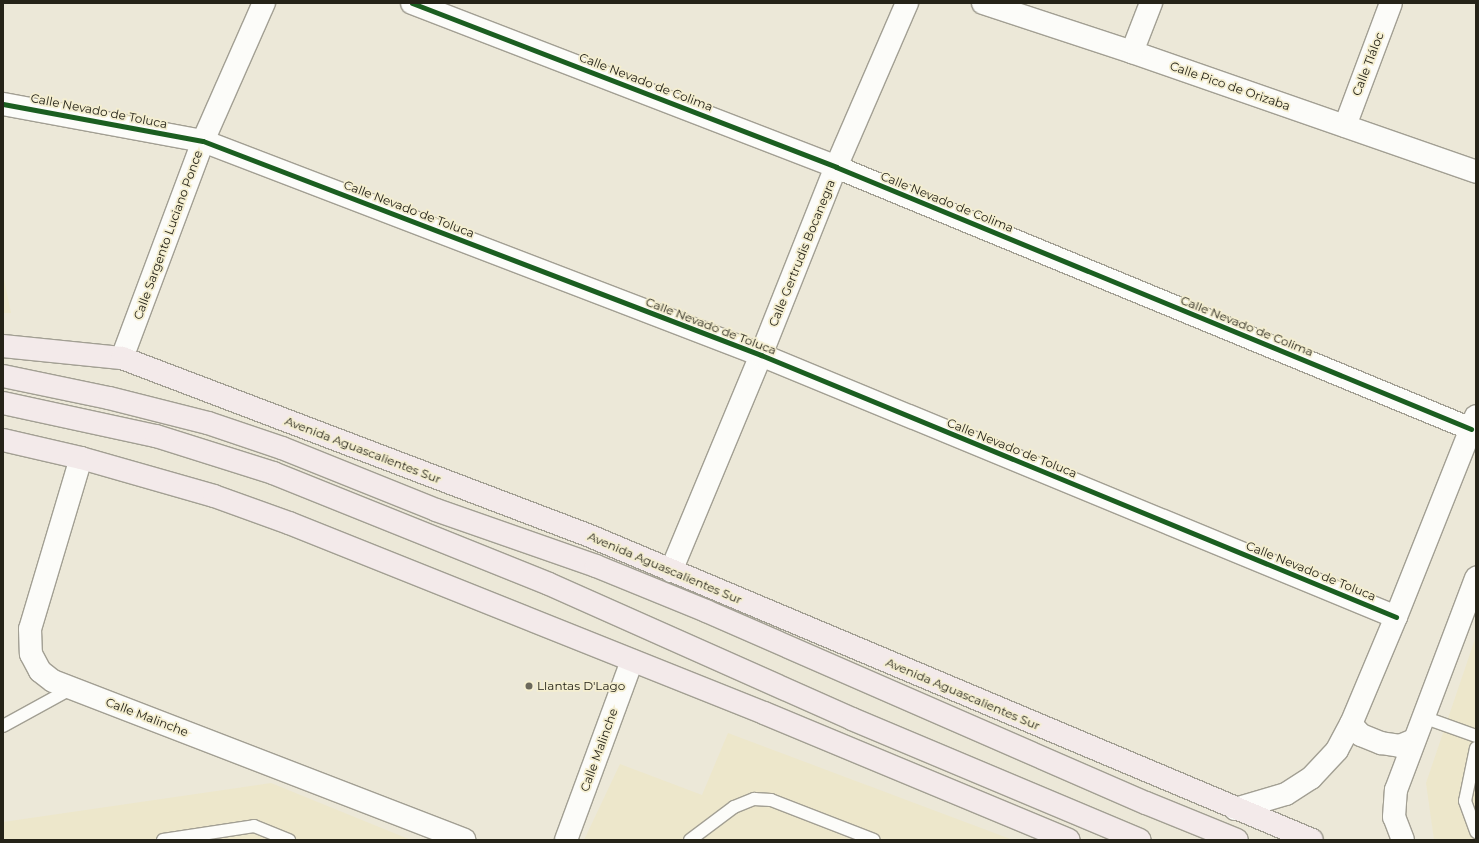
<!DOCTYPE html>
<meta charset="utf-8">
<style>
body{margin:0}
#map{position:relative;width:1479px;height:843px;overflow:hidden;background:#ece8d8;font-family:Montserrat,sans-serif}
div>[style]{position:absolute}
.built>*{inset:0;background:#ede7cb}
.roads{filter:drop-shadow(1px 0 #a29f93) drop-shadow(-1px 0 #a29f93) drop-shadow(0 1px #a29f93) drop-shadow(0 -1px #a29f93)}
.lane>*{height:12px;margin:-6px;padding:0 6px;transform-origin:6px;border-radius:6px;background:#fcfcf9}
.street>*{height:22px;margin:-11px;padding:0 11px;transform-origin:11px;border-radius:11px;background:#fcfcf9}
.secondary>*{height:22px;margin:-11px;padding:0 11px;transform-origin:11px;border-radius:11px;background:#fcfcf9}
.primary>*{height:22px;margin:-11px;padding:0 11px;transform-origin:11px;border-radius:11px;background:#f3eaea}
.cycleway>*{height:5px;margin:-2.5px;padding:0 2.5px;transform-origin:2.5px;border-radius:2.5px;background:#1b5e20}
.dots>*{width:11px;height:11px;translate:-50% -50%;box-sizing:border-box;border:2px solid #f4eed0;border-radius:50%}
span{translate:-50% -50%;white-space:nowrap;text-align:center;line-height:1.15;-webkit-text-stroke:3.5px #f4eed0;paint-order:stroke}
.street-label{font-size:12px;color:#252318}
.poi-label{font-size:12px;color:#252318}
.left{translate:0 -50%;text-align:left}
.frame{position:absolute;inset:0;border:4px solid #252318;pointer-events:none}
</style>
<div id="map">
<div class="built">
<i style="clip-path:polygon(3px 274px,11px 313px,3px 313px)"></i>
<i style="clip-path:polygon(1476px 636px,1476px 840px,1434px 840px,1426px 783px)"></i>
<i style="clip-path:polygon(728px 733px,1013px 840px,584px 840px,620px 764px,702px 795px)"></i>
<i style="clip-path:polygon(271px 783px,411px 840px,3px 840px,3px 822px)"></i>
</div>
<div class="roads">
<div class="lane">
<i style="left:1423px;top:717px;width:56px;rotate:19.7deg"></i>
<i style="left:3px;top:726px;width:79px;rotate:-28.8deg"></i>
<i style="left:1476px;top:748px;width:54px;rotate:101.7deg"></i>
<i style="left:1465px;top:801px;width:33px;rotate:70deg"></i>
<i style="left:163px;top:840px;width:92px;rotate:-8.7deg"></i>
<i style="left:254px;top:826px;width:38px;rotate:22deg"></i>
<i style="left:690px;top:840px;width:55px;rotate:-36.9deg"></i>
<i style="left:734px;top:807px;width:22px;rotate:-22deg"></i>
<i style="left:754px;top:799px;width:17px;rotate:3deg"></i>
<i style="left:771px;top:800px;width:110px;rotate:21.2deg"></i>
</div>
<div class="street">
<i style="left:412px;top:3px;width:455px;rotate:21.1deg"></i>
<i style="left:836px;top:167px;width:687px;rotate:22.42deg"></i>
<i style="left:983px;top:3px;width:157px;rotate:18.2deg"></i>
<i style="left:1132px;top:52px;width:364px;rotate:19.2deg"></i>
<i style="left:1132px;top:52px;width:53px;rotate:-68.8deg"></i>
<i style="left:3px;top:104px;width:203px;rotate:10.5deg"></i>
<i style="left:203px;top:141px;width:598px;rotate:20.98deg"></i>
<i style="left:761px;top:355px;width:687px;rotate:22.42deg"></i>
<i style="left:1345px;top:126px;width:131px;rotate:-69.5deg"></i>
<i style="left:122px;top:358px;width:232px;rotate:-69.5deg"></i>
<i style="left:203px;top:141px;width:151px;rotate:-66.2deg"></i>
<i style="left:81px;top:458px;width:178px;rotate:106.6deg"></i>
<i style="left:30px;top:629px;width:25px;rotate:88deg"></i>
<i style="left:31px;top:654px;width:19px;rotate:62deg"></i>
<i style="left:40px;top:671px;width:16px;rotate:38deg"></i>
<i style="left:53px;top:681px;width:441px;rotate:21.1deg"></i>
<i style="left:671px;top:571px;width:234px;rotate:-67.4deg"></i>
<i style="left:761px;top:355px;width:202px;rotate:-68.3deg"></i>
<i style="left:836px;top:167px;width:179px;rotate:-66.6deg"></i>
<i style="left:566px;top:840px;width:191px;rotate:-69.8deg"></i>
</div>
<div class="secondary">
<i style="left:1351px;top:724px;width:15px;rotate:48deg"></i>
<i style="left:1361px;top:735px;width:22px;rotate:22deg"></i>
<i style="left:1381px;top:743px;width:19px;rotate:9deg"></i>
<i style="left:1400px;top:746px;width:15px;rotate:-23deg"></i>
<i style="left:1235px;top:809px;width:53px;rotate:-16.4deg"></i>
<i style="left:1286px;top:794px;width:30px;rotate:-33deg"></i>
<i style="left:1311px;top:778px;width:38px;rotate:-47deg"></i>
<i style="left:1337px;top:750px;width:30px;rotate:-62deg"></i>
<i style="left:1351px;top:724px;width:116px;rotate:-67.2deg"></i>
<i style="left:1396px;top:617px;width:216px;rotate:-68.3deg"></i>
<i style="left:1403px;top:840px;width:25px;rotate:-111deg"></i>
<i style="left:1394px;top:817px;width:27px;rotate:-86deg"></i>
<i style="left:1396px;top:790px;width:227px;rotate:-69.3deg"></i>
</div>
<div class="primary">
<i style="left:3px;top:346px;width:120px;rotate:5.8deg"></i>
<i style="left:122px;top:358px;width:501px;rotate:20.82deg"></i>
<i style="left:590px;top:536px;width:783px;rotate:22.83deg"></i>
<i style="left:3px;top:376px;width:108px;rotate:11.7deg"></i>
<i style="left:109px;top:398px;width:102px;rotate:14.2deg"></i>
<i style="left:208px;top:423px;width:78px;rotate:18.7deg"></i>
<i style="left:282px;top:448px;width:166px;rotate:21.9deg"></i>
<i style="left:436px;top:510px;width:170px;rotate:19.3deg"></i>
<i style="left:596px;top:566px;width:119px;rotate:22.2deg"></i>
<i style="left:706px;top:611px;width:480px;rotate:23.6deg"></i>
<i style="left:1146px;top:803px;width:98px;rotate:22.1deg"></i>
<i style="left:3px;top:403px;width:157px;rotate:12.2deg"></i>
<i style="left:156px;top:436px;width:123px;rotate:17.5deg"></i>
<i style="left:273px;top:473px;width:297px;rotate:21.9deg"></i>
<i style="left:549px;top:584px;width:332px;rotate:24deg"></i>
<i style="left:852px;top:719px;width:312px;rotate:22.8deg"></i>
<i style="left:3px;top:440px;width:80px;rotate:13deg"></i>
<i style="left:81px;top:458px;width:138px;rotate:15.9deg"></i>
<i style="left:214px;top:496px;width:80px;rotate:19.8deg"></i>
<i style="left:289px;top:523px;width:512px;rotate:21.8deg"></i>
<i style="left:764px;top:713px;width:330px;rotate:22.6deg"></i>
</div>
</div>
<div class="cycleway">
<i style="left:412px;top:3px;width:455px;rotate:21.1deg"></i>
<i style="left:836px;top:167px;width:687px;rotate:22.42deg"></i>
<i style="left:3px;top:104px;width:203px;rotate:10.5deg"></i>
<i style="left:203px;top:141px;width:598px;rotate:20.98deg"></i>
<i style="left:761px;top:355px;width:687px;rotate:22.42deg"></i>
</div>
<div class="dots">
<i style="left:529px;top:686px;background:#6b685b"></i>
</div>
<div class="street-label">
<span style="left:1368px;top:64px;rotate:-69deg">Calle Tláloc</span>
<span style="left:646px;top:82px;rotate:21deg">Calle Nevado de Colima</span>
<span style="left:1230px;top:86px;rotate:19deg">Calle Pico de Orizaba</span>
<span style="left:99px;top:111px;rotate:11deg">Calle Nevado de Toluca</span>
<span style="left:947px;top:202px;rotate:22deg">Calle Nevado de Colima</span>
<span style="left:409px;top:209px;rotate:21deg">Calle Nevado de Toluca</span>
<span style="left:168px;top:235px;rotate:-70deg">Calle Sargento Luciano Ponce</span>
<span style="left:802px;top:253px;rotate:-68deg">Calle Gertrudis Bocanegra</span>
<span style="left:711px;top:326px;rotate:21deg">Calle Nevado de Toluca</span>
<span style="left:1247px;top:326px;rotate:22deg">Calle Nevado de Colima</span>
<span style="left:1012px;top:448px;rotate:22deg">Calle Nevado de Toluca</span>
<span style="left:363px;top:450px;rotate:21deg">Avenida Aguascalientes Sur</span>
<span style="left:665px;top:568px;rotate:23deg">Avenida Aguascalientes Sur</span>
<span style="left:1311px;top:571px;rotate:22deg">Calle Nevado de Toluca</span>
<span style="left:963px;top:694px;rotate:23deg">Avenida Aguascalientes Sur</span>
<span style="left:147px;top:717px;rotate:21deg">Calle Malinche</span>
<span style="left:599px;top:750px;rotate:-70deg">Calle Malinche</span>
</div>
<div class="poi-label">
<span class="left" style="left:537px;top:686px">Llantas D'Lago</span>
</div>
<div class="frame"></div>
</div>
